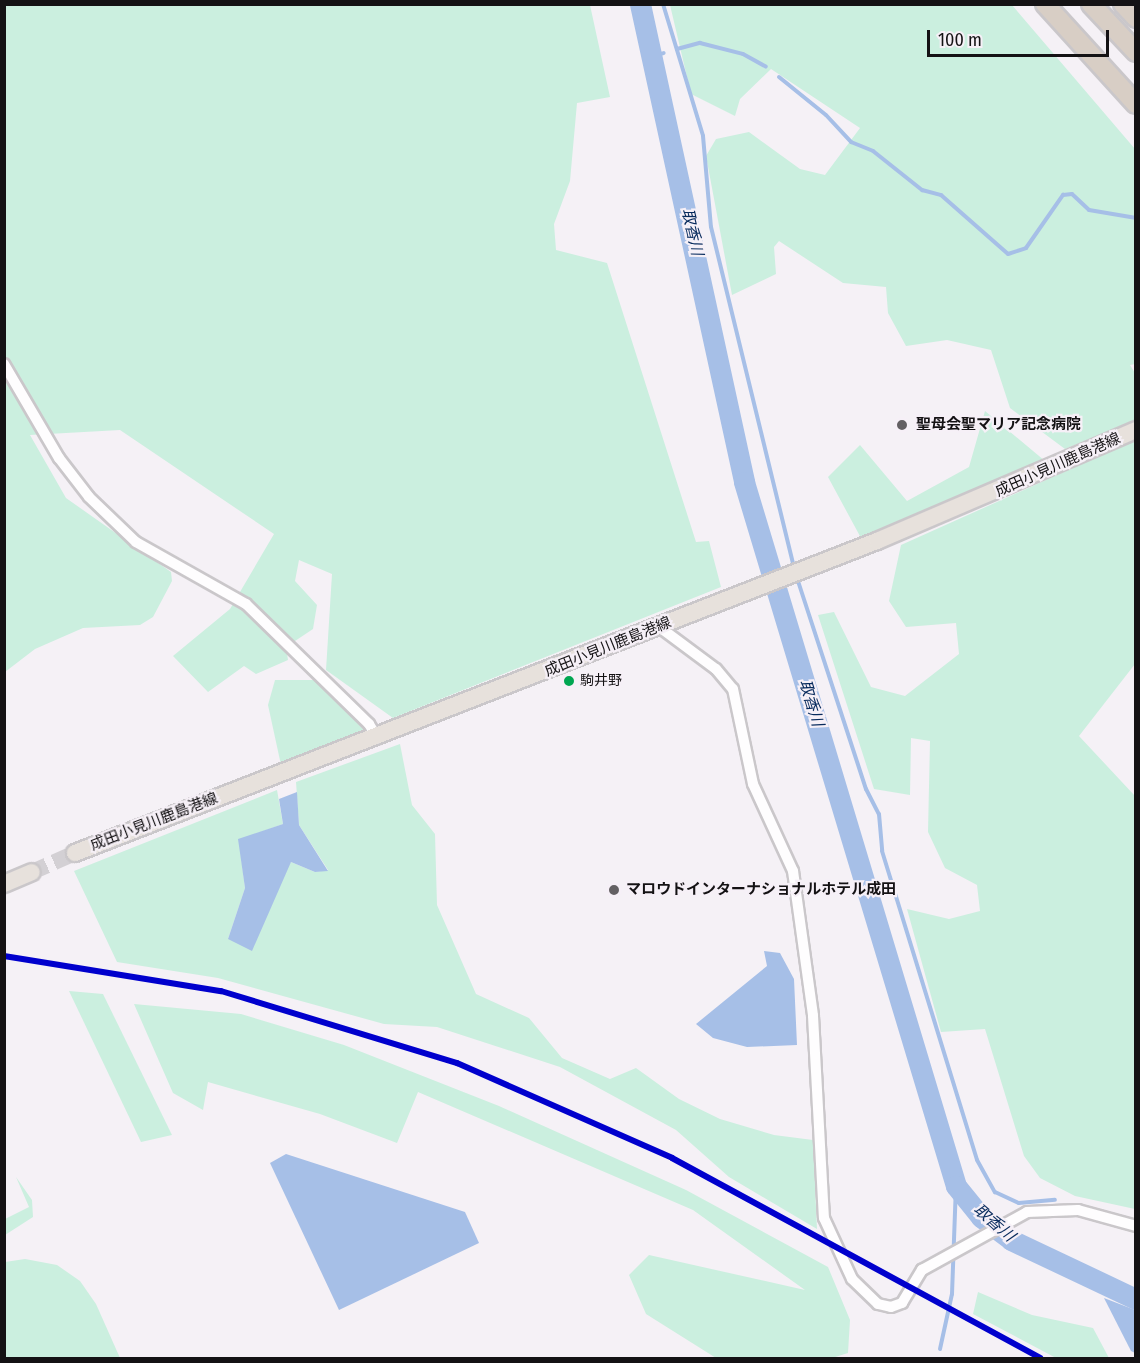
<!DOCTYPE html>
<meta charset="utf-8">
<style>
body{margin:0}
#map{position:relative;width:1140px;height:1363px;overflow:hidden;background:#f5f1f6;font-family:"Fira Sans Condensed","Noto Sans JP",sans-serif}
div>[style]{position:absolute}
.green>*{inset:0;background:#cbefdf}
.water>*{inset:0;background:#a6bfe7}
.stream>*{height:4px;margin:-2px;padding:0 2px;transform-origin:2px;border-radius:2px;background:#a6bfe7}
.river>*{height:21px;margin:-10.5px;padding:0 10.5px;transform-origin:10.5px;border-radius:10.5px;background:#a6bfe7}
.primary-tunnel>*{height:16px;margin-top:-8px;transform-origin:0;background:repeating-linear-gradient(90deg,#d3d0d4 0 16px,transparent 0 24px)}
.roads{filter:drop-shadow(2px 0 #cac7ca) drop-shadow(-2px 0 #cac7ca) drop-shadow(0 2px #cac7ca) drop-shadow(0 -2px #cac7ca)}
.street>*{height:10px;margin:-5px;padding:0 5px;transform-origin:5px;border-radius:5px;background:#fefdfe}
.primary>*{height:16px;margin:-8px;padding:0 8px;transform-origin:8px;border-radius:8px;background:#e7e1dc}
.highway>*{height:18px;margin:-9px;padding:0 9px;transform-origin:9px;border-radius:9px;background:#d8cec5}
.rail-1>*{height:6px;margin:-3px;padding:0 3px;transform-origin:3px;border-radius:3px;background:#0000cd}
.dots>*{width:16px;height:16px;translate:-50% -50%;box-sizing:border-box;border:3px solid #f6f0f7;border-radius:50%}
span{translate:-50% -50%;white-space:nowrap;text-align:center;line-height:1.15;-webkit-text-stroke:4.5px #f6f0f7;paint-order:stroke}
.bus-label{font-size:14px;color:#141214}
.left{translate:0 -50%;text-align:left}
.poi-label{font-size:15px;color:#141214;font-weight:700}
.street-label{font-size:15px;color:#141214}
.water-label{font-size:16px;color:#082b5d;font-style:italic}
.frame{position:absolute;inset:0;border:6px solid #141214;pointer-events:none}
.scale{position:absolute;left:927px;top:30px;width:182px;height:27px;box-sizing:border-box;border:3px solid #141214;border-top:0;padding-left:8px;font-size:18px;line-height:21px;white-space:nowrap;color:#141214;-webkit-text-stroke:4px #f6f0f7;paint-order:stroke}
</style>
<div id="map">
<div class="green">
<i style="clip-path:polygon(5px 5px,590px 5px,610px 97px,577px 103px,570px 181px,554px 224px,556px 250px,607px 263px,696px 542px,709px 541px,721px 587px,393px 718px,326px 670px,332px 574px,299px 560px,295px 581px,317px 605px,313px 629px,286px 647px,288px 660px,256px 674px,244px 666px,208px 692px,173px 656px,230px 609px,274px 534px,120px 430px,30px 435px,66px 498px,171px 572px,172px 581px,153px 617px,140px 625px,83px 628px,35px 649px,5px 672px)"></i>
<i style="clip-path:polygon(670px 5px,1012px 5px,1135px 149px,1136px 364px,1130px 365px,1135px 373px,1135px 420px,1065px 449px,1010px 408px,991px 350px,947px 340px,906px 346px,888px 313px,886px 287px,843px 283px,779px 241px,774px 247px,776px 274px,732px 295px,706px 156px,716px 139px,749px 132px,800px 169px,825px 175px,860px 128px,771px 69px,740px 99px,735px 116px,691px 94px)"></i>
<i style="clip-path:polygon(985px 411px,1045px 461px,861px 538px,828px 477px,860px 445px,907px 501px,969px 467px)"></i>
<i style="clip-path:polygon(1135px 440px,1135px 664px,1079px 736px,1135px 796px,1135px 1209px,1075px 1196px,1040px 1178px,1024px 1156px,985px 1029px,941px 1032px,907px 909px,949px 919px,980px 911px,977px 885px,945px 868px,928px 832px,930px 741px,911px 738px,910px 795px,874px 789px,818px 615px,834px 612px,871px 687px,905px 696px,959px 654px,956px 623px,906px 627px,889px 601px,901px 545px)"></i>
<i style="clip-path:polygon(275px 680px,318px 680px,364px 730px,281px 765px,268px 705px)"></i>
<i style="clip-path:polygon(400px 744px,412px 805px,435px 834px,437px 905px,476px 994px,529px 1018px,562px 1058px,610px 1079px,636px 1068px,679px 1099px,720px 1119px,774px 1135px,813px 1140px,817px 1229px,729px 1177px,676px 1130px,560px 1067px,437px 1027px,384px 1024px,218px 978px,117px 962px,74px 871px,277px 790px,283px 824px,239px 840px,245px 888px,228px 939px,291px 862px,315px 872px,328px 870px,299px 825px,296px 782px)"></i>
<i style="clip-path:polygon(69px 991px,103px 994px,172px 1135px,141px 1142px)"></i>
<i style="clip-path:polygon(134px 1004px,241px 1014px,344px 1045px,499px 1106px,686px 1190px,828px 1267px,850px 1320px,848px 1353px,832px 1358px,716px 1358px,646px 1314px,629px 1275px,649px 1255px,805px 1290px,693px 1210px,418px 1092px,397px 1143px,320px 1114px,208px 1082px,203px 1110px,173px 1093px)"></i>
<i style="clip-path:polygon(16px 1177px,32px 1200px,33px 1217px,5px 1235px,5px 1219px,29px 1207px)"></i>
<i style="clip-path:polygon(25px 1259px,57px 1265px,80px 1281px,96px 1304px,120px 1358px,5px 1358px,5px 1262px)"></i>
<i style="clip-path:polygon(978px 1292px,1032px 1315px,1093px 1328px,1109px 1358px,1056px 1358px,973px 1314px)"></i>
</div>
<div class="water">
<i style="clip-path:polygon(297px 792px,299px 825px,328px 871px,315px 872px,291px 862px,252px 951px,228px 939px,245px 888px,238px 839px,283px 824px,279px 799px)"></i>
<i style="clip-path:polygon(764px 951px,780px 953px,794px 979px,797px 1045px,747px 1047px,713px 1038px,696px 1024px,767px 966px)"></i>
<i style="clip-path:polygon(286px 1154px,465px 1212px,479px 1243px,339px 1310px,270px 1163px)"></i>
<i style="clip-path:polygon(1104px 1298px,1135px 1310px,1135px 1353px,1131px 1351px)"></i>
</div>
<div class="stream">
<i style="left:663px;top:4px;width:138px;rotate:73.1deg"></i>
<i style="left:703px;top:136px;width:91px;rotate:85deg"></i>
<i style="left:711px;top:227px;width:351px;rotate:76.3deg"></i>
<i style="left:677px;top:49px;width:24px;rotate:-15deg"></i>
<i style="left:700px;top:43px;width:44px;rotate:14.3deg"></i>
<i style="left:743px;top:54px;width:26px;rotate:29deg"></i>
<i style="left:652px;top:56px;width:12px;rotate:-14deg"></i>
<i style="left:779px;top:77px;width:60px;rotate:39deg"></i>
<i style="left:826px;top:115px;width:37px;rotate:47deg"></i>
<i style="left:851px;top:142px;width:24px;rotate:22deg"></i>
<i style="left:873px;top:151px;width:63px;rotate:38.5deg"></i>
<i style="left:922px;top:190px;width:20px;rotate:15deg"></i>
<i style="left:941px;top:195px;width:89px;rotate:41.4deg"></i>
<i style="left:1008px;top:254px;width:19px;rotate:-18deg"></i>
<i style="left:1026px;top:248px;width:65px;rotate:-55.1deg"></i>
<i style="left:1063px;top:195px;width:9px;rotate:-6deg"></i>
<i style="left:1072px;top:194px;width:23px;rotate:43deg"></i>
<i style="left:1089px;top:210px;width:48px;rotate:9.7deg"></i>
<i style="left:797px;top:578px;width:222px;rotate:71.9deg"></i>
<i style="left:866px;top:789px;width:28px;rotate:63deg"></i>
<i style="left:879px;top:814px;width:37px;rotate:85deg"></i>
<i style="left:882px;top:851px;width:323px;rotate:72.9deg"></i>
<i style="left:977px;top:1160px;width:37px;rotate:61deg"></i>
<i style="left:995px;top:1192px;width:26px;rotate:25deg"></i>
<i style="left:1019px;top:1203px;width:36px;rotate:-5deg"></i>
<i style="left:940px;top:1349px;width:56px;rotate:-77.7deg"></i>
<i style="left:952px;top:1294px;width:108px;rotate:-87.9deg"></i>
</div>
<div class="river">
<i style="left:640px;top:4px;width:489px;rotate:77.7deg"></i>
<i style="left:744px;top:482px;width:735px;rotate:73.24deg"></i>
<i style="left:956px;top:1186px;width:40px;rotate:51deg"></i>
<i style="left:981px;top:1217px;width:38px;rotate:37deg"></i>
<i style="left:1011px;top:1240px;width:138px;rotate:25.3deg"></i>
</div>
<div class="primary-tunnel">
<i style="left:32px;top:872px;width:47px;rotate:-23.8deg"></i>
</div>
<div class="roads">
<div class="street">
<i style="left:4px;top:364px;width:109px;rotate:59.7deg"></i>
<i style="left:59px;top:458px;width:49px;rotate:52.4deg"></i>
<i style="left:89px;top:497px;width:65px;rotate:43.8deg"></i>
<i style="left:136px;top:542px;width:126px;rotate:29.4deg"></i>
<i style="left:246px;top:604px;width:172px;rotate:44.3deg"></i>
<i style="left:369px;top:724px;width:17px;rotate:59deg"></i>
<i style="left:658px;top:626px;width:72px;rotate:36.6deg"></i>
<i style="left:716px;top:669px;width:26px;rotate:50deg"></i>
<i style="left:733px;top:689px;width:97px;rotate:78.1deg"></i>
<i style="left:753px;top:784px;width:96px;rotate:65.3deg"></i>
<i style="left:793px;top:871px;width:146px;rotate:82.1deg"></i>
<i style="left:813px;top:1016px;width:202px;rotate:86.9deg"></i>
<i style="left:824px;top:1218px;width:67px;rotate:65.3deg"></i>
<i style="left:852px;top:1279px;width:36px;rotate:44deg"></i>
<i style="left:878px;top:1304px;width:13px;rotate:13deg"></i>
<i style="left:891px;top:1307px;width:12px;rotate:-20deg"></i>
<i style="left:902px;top:1303px;width:39px;rotate:-59deg"></i>
<i style="left:922px;top:1270px;width:120px;rotate:-28.9deg"></i>
<i style="left:1027px;top:1212px;width:51px;rotate:-2.2deg"></i>
<i style="left:1078px;top:1210px;width:60px;rotate:15.4deg"></i>
</div>
<div class="primary">
<i style="left:75px;top:853px;width:861px;rotate:-21.26deg"></i>
<i style="left:877px;top:541px;width:282px;rotate:-23.2deg"></i>
<i style="left:4px;top:884px;width:30px;rotate:-23deg"></i>
</div>
<div class="highway">
<i style="left:1045px;top:4px;width:135px;rotate:47.7deg"></i>
<i style="left:1091px;top:4px;width:66px;rotate:46.8deg"></i>
<i style="left:1123px;top:4px;width:19px;rotate:47deg"></i>
</div>
</div>
<div class="rail-1">
<i style="left:4px;top:956px;width:220px;rotate:9.2deg"></i>
<i style="left:221px;top:991px;width:247px;rotate:17deg"></i>
<i style="left:457px;top:1063px;width:235px;rotate:23.8deg"></i>
<i style="left:672px;top:1158px;width:419px;rotate:28.5deg"></i>
</div>
<div class="dots">
<i style="left:902px;top:425px;background:#636063"></i>
<i style="left:569px;top:681px;background:#00a651"></i>
<i style="left:614px;top:890px;background:#636063"></i>
</div>
<div class="bus-label">
<span class="left" style="left:580px;top:681px">駒井野</span>
</div>
<div class="poi-label">
<span class="left" style="left:916px;top:425px">聖母会聖マリア記念病院</span>
<span class="left" style="left:626px;top:890px">マロウドインターナショナルホテル成田</span>
</div>
<div class="street-label">
<span style="left:1058px;top:465px;rotate:-24deg">成田小見川鹿島港線</span>
<span style="left:608px;top:647px;rotate:-22deg">成田小見川鹿島港線</span>
<span style="left:154px;top:822px;rotate:-21deg">成田小見川鹿島港線</span>
</div>
<div class="water-label">
<span style="left:692px;top:232px;rotate:77deg">取香川</span>
<span style="left:811px;top:703px;rotate:73deg">取香川</span>
<span style="left:994px;top:1223px;rotate:41deg">取香川</span>
</div>
<div class="frame"></div>
<div class="scale">100 m</div>
</div>
